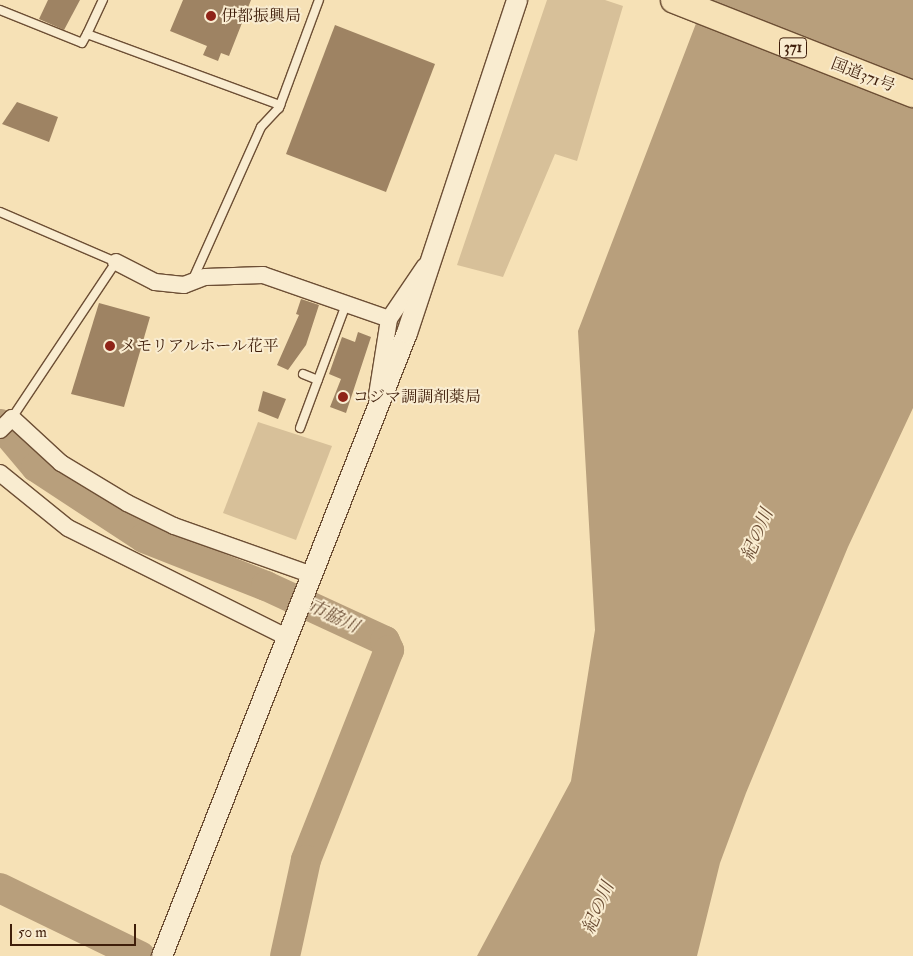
<!DOCTYPE html>
<meta charset="utf-8">
<style>
body{margin:0}
#map{position:relative;width:913px;height:956px;overflow:hidden;background:#f6e1b6;font-family:"IM FELL Double Pica","Noto Serif JP",serif}
div>[style]{position:absolute}
.green>*{inset:0;background:#d7c099}
.water>*{inset:0;background:#b89f7c}
.river>*{height:30px;margin:-15px;padding:0 15px;transform-origin:15px;border-radius:15px;background:#b89f7c}
.building>*{inset:0;background:#9e8363}
.roads{filter:drop-shadow(1px 0 #6d4f35) drop-shadow(-1px 0 #6d4f35) drop-shadow(0 1px #6d4f35) drop-shadow(0 -1px #6d4f35)}
.service>*{height:8px;margin:-4px;padding:0 4px;transform-origin:4px;border-radius:4px;background:#f9ecd0}
.minor>*{height:16px;margin:-8px;padding:0 8px;transform-origin:8px;border-radius:8px;background:#f9ecd0}
.tertiary>*{height:20px;margin:-10px;padding:0 10px;transform-origin:10px;border-radius:10px;background:#f9ecd0}
.trunk>*{height:26px;margin:-13px;padding:0 13px;transform-origin:13px;border-radius:13px;background:#f6e1b6}
.dots>*{width:14px;height:14px;translate:-50% -50%;box-sizing:border-box;border:2px solid #f9ecd0;border-radius:50%}
span{translate:-50% -50%;white-space:nowrap;text-align:center;line-height:1.15;-webkit-text-stroke:4px #f9ecd0;paint-order:stroke}
.shield-label span{padding:1px 4px;background:#f9ecd0;border:1px solid;border-radius:4px;-webkit-text-stroke-width:0}
.shield-label{font-size:15px;color:#3f1e0a;font-weight:700}
.poi-label{font-size:16px;color:#3f1e0a}
.left{translate:0 -50%;text-align:left}
.street-label{font-size:16px;color:#3f1e0a}
.water-label{font-size:18px;color:#694b32;font-style:italic}
.scale{position:absolute;left:10px;top:924px;width:126px;height:22px;box-sizing:border-box;border:2px solid #3f1e0a;border-top:0;padding-left:6px;font-size:15px;line-height:18px;white-space:nowrap;color:#3f1e0a;-webkit-text-stroke:4px #f9ecd0;paint-order:stroke}
</style>
<div id="map">
<div class="green">
<i style="clip-path:polygon(547px 0,605px 0,623px 6px,577px 161px,555px 154px,503px 277px,457px 265px)"></i>
<i style="clip-path:polygon(258px 422px,332px 446px,296px 540px,223px 513px)"></i>
</div>
<div class="water">
<i style="clip-path:polygon(705px 0,913px 0,913px 408px,848px 547px,746px 793px,720px 863px,697px 956px,477px 956px,571px 781px,595px 630px,578px 331px)"></i>
</div>
<div class="river">
<i style="left:0;top:424px;width:56px;rotate:50.1deg"></i>
<i style="left:36px;top:467px;width:129px;rotate:33.3deg"></i>
<i style="left:144px;top:538px;width:131px;rotate:21.5deg"></i>
<i style="left:266px;top:586px;width:131px;rotate:24.8deg"></i>
<i style="left:385px;top:641px;width:10px;rotate:66deg"></i>
<i style="left:389px;top:650px;width:226px;rotate:111.6deg"></i>
<i style="left:306px;top:860px;width:98px;rotate:102.3deg"></i>
<i style="left:0;top:888px;width:156px;rotate:25.9deg"></i>
</div>
<div class="building">
<i style="clip-path:polygon(48px 0,80px 0,64px 30px,39px 19px)"></i>
<i style="clip-path:polygon(183px 0,251px 0,229px 56px,221px 53px,218px 61px,203px 55px,207px 46px,170px 31px)"></i>
<i style="clip-path:polygon(335px 25px,435px 64px,386px 192px,286px 154px)"></i>
<i style="clip-path:polygon(17px 102px,58px 117px,49px 142px,2px 124px)"></i>
<i style="clip-path:polygon(301px 299px,319px 305px,306px 345px,288px 370px,277px 365px,299px 315px,296px 314px)"></i>
<i style="clip-path:polygon(99px 303px,150px 317px,124px 407px,71px 394px)"></i>
<i style="clip-path:polygon(358px 332px,371px 337px,346px 413px,330px 407px,341px 379px,329px 374px,342px 337px,355px 342px)"></i>
<i style="clip-path:polygon(263px 391px,286px 399px,278px 419px,258px 411px)"></i>
</div>
<div class="roads">
<div class="service">
<i style="left:0;top:10px;width:88px;rotate:21.9deg"></i>
<i style="left:82px;top:43px;width:10px;rotate:-61deg"></i>
<i style="left:87px;top:34px;width:206px;rotate:20.2deg"></i>
<i style="left:87px;top:34px;width:38px;rotate:-65deg"></i>
<i style="left:0;top:212px;width:126px;rotate:23.3deg"></i>
<i style="left:116px;top:262px;width:187px;rotate:123.7deg"></i>
<i style="left:193px;top:279px;width:167px;rotate:-65.9deg"></i>
<i style="left:261px;top:127px;width:26px;rotate:-47deg"></i>
<i style="left:279px;top:108px;width:115px;rotate:-69.7deg"></i>
<i style="left:303px;top:374px;width:16px;rotate:22deg"></i>
<i style="left:300px;top:428px;width:132px;rotate:-69.6deg"></i>
</div>
<div class="minor">
<i style="left:116px;top:262px;width:44px;rotate:27.1deg"></i>
<i style="left:155px;top:282px;width:29px;rotate:6deg"></i>
<i style="left:184px;top:285px;width:22px;rotate:-21deg"></i>
<i style="left:205px;top:277px;width:58px;rotate:-2deg"></i>
<i style="left:263px;top:275px;width:133px;rotate:19.2deg"></i>
<i style="left:377px;top:395px;width:77px;rotate:-81deg"></i>
<i style="left:389px;top:319px;width:64px;rotate:-55.8deg"></i>
<i style="left:0;top:430px;width:17px;rotate:-45deg"></i>
<i style="left:12px;top:418px;width:67px;rotate:42.6deg"></i>
<i style="left:61px;top:463px;width:77px;rotate:31.2deg"></i>
<i style="left:127px;top:503px;width:52px;rotate:26.1deg"></i>
<i style="left:174px;top:526px;width:146px;rotate:19.5deg"></i>
<i style="left:0;top:473px;width:87px;rotate:39deg"></i>
<i style="left:68px;top:528px;width:245px;rotate:26.5deg"></i>
</div>
<div class="tertiary">
<i style="left:162px;top:956px;width:669px;rotate:-68.53deg"></i>
<i style="left:407px;top:333px;width:351px;rotate:-71.7deg"></i>
</div>
<div class="trunk">
<i style="left:674px;top:0;width:257px;rotate:21.5deg"></i>
</div>
</div>
<div class="dots">
<i style="left:211px;top:16px;background:#8f2418"></i>
<i style="left:110px;top:346px;background:#8f2418"></i>
<i style="left:343px;top:397px;background:#8f2418"></i>
</div>
<div class="shield-label">
<span style="left:793px;top:48px">371</span>
</div>
<div class="poi-label">
<span class="left" style="left:221px;top:16px">伊都振興局</span>
<span class="left" style="left:120px;top:346px">メモリアルホール花平</span>
<span class="left" style="left:353px;top:397px">コジマ調調剤薬局</span>
</div>
<div class="street-label">
<span style="left:863px;top:75px;rotate:21deg">国道371号</span>
</div>
<div class="water-label">
<span style="left:758px;top:535px;rotate:-67deg">紀の川</span>
<span style="left:333px;top:617px;rotate:25deg">市脇川</span>
<span style="left:599px;top:908px;rotate:-67deg">紀の川</span>
</div>
<div class="scale">50 m</div>
</div>
